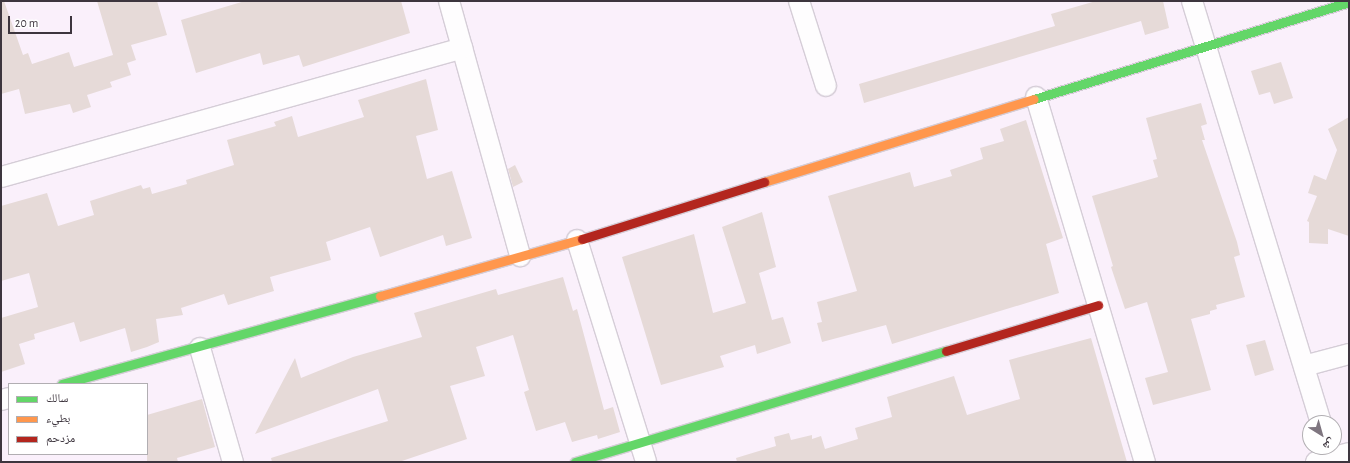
<!DOCTYPE html>
<meta charset="utf-8">
<style>
body{margin:0}
#map{position:relative;width:1350px;height:463px;overflow:hidden;background:#faf0fb;font-family:"Alegreya Sans","Noto Naskh Arabic",sans-serif}
div>[style]{position:absolute}
.building>*{inset:0;background:#e6dad8}
.roads{filter:drop-shadow(1px 0 #d5cdd7) drop-shadow(-1px 0 #d5cdd7) drop-shadow(0 1px #d5cdd7) drop-shadow(0 -1px #d5cdd7)}
.street>*{height:20px;margin:-10px;padding:0 10px;transform-origin:10px;border-radius:10px;background:#fefdfe}
.fast>*{height:9px;margin:-4.5px;padding:0 4.5px;transform-origin:4.5px;border-radius:4.5px;background:#63d668}
.slow>*{height:9px;margin:-4.5px;padding:0 4.5px;transform-origin:4.5px;border-radius:4.5px;background:#ff974d}
.jam>*{height:9px;margin:-4.5px;padding:0 4.5px;transform-origin:4.5px;border-radius:4.5px;background:#b3261e}
span{translate:-50% -50%;white-space:nowrap;text-align:center;line-height:1.15;-webkit-text-stroke:3px #fff;paint-order:stroke}
.frame{position:absolute;inset:0;border:2px solid #3d353e;pointer-events:none}
.legend{position:absolute;left:8px;top:383px;width:140px;height:72px;box-sizing:border-box;background:#fff;border:1px solid #b1aeb2;margin:0;padding:5px 7px;list-style:none;font-size:12px;color:#3d353e}
.legend li{display:flex;align-items:center;gap:8px;height:20px}
.legend b{width:20px;border:1px solid #b1aeb2}
.north{position:absolute;left:1302px;top:415px;width:40px;height:40px;box-sizing:border-box;background:#fff;border:1px solid #b1aeb2;border-radius:50%;rotate:143deg;font-size:11px;font-weight:700;line-height:16px;text-align:center;color:#3d353e}
.north::after{content:'';display:block;margin:auto;width:14px;height:18px;background:#7f7680;clip-path:polygon(50% 0,100% 100%,50% 72%,0 100%)}
.scale{position:absolute;left:8px;top:16px;width:64px;height:18px;box-sizing:border-box;border:2px solid #3d353e;border-top:0;padding-left:5px;font-size:12px;line-height:14px;white-space:nowrap;color:#3d353e;-webkit-text-stroke:3px #fff;paint-order:stroke}
</style>
<div id="map">
<div class="building">
<i style="clip-path:polygon(1px 1px,4px 1px,23px 55px,28px 53px,32px 64px,69px 52px,74px 67px,113px 55px,97px 1px,157px 1px,167px 35px,131px 45px,136px 60px,127px 63px,131px 75px,110px 82px,112px 87px,87px 95px,91px 107px,73px 113px,70px 104px,25px 114px,19px 89px,1px 94px)"></i>
<i style="clip-path:polygon(245px 1px,401px 1px,410px 33px,303px 67px,299px 55px,263px 65px,260px 53px,196px 73px,181px 20px)"></i>
<i style="clip-path:polygon(1096px 1px,1163px 1px,1169px 28px,1145px 35px,1141px 21px,864px 103px,859px 84px,1055px 26px,1051px 14px)"></i>
<i style="clip-path:polygon(1281px 62px,1293px 98px,1274px 104px,1270px 92px,1259px 95px,1251px 71px)"></i>
<i style="clip-path:polygon(426px 79px,438px 130px,416px 136px,427px 179px,452px 171px,472px 238px,446px 246px,443px 235px,380px 257px,370px 227px,326px 242px,331px 260px,270px 277px,274px 291px,228px 305px,224px 294px,181px 308px,183px 315px,156px 319px,159px 342px,147px 347px,131px 352px,125px 328px,80px 342px,74px 322px,34px 334px,35px 339px,19px 344px,25px 364px,1px 372px,1px 318px,38px 307px,29px 273px,1px 281px,1px 206px,47px 193px,58px 226px,94px 215px,90px 201px,141px 185px,143px 189px,150px 187px,152px 194px,187px 184px,186px 180px,234px 165px,227px 140px,276px 126px,274px 122px,292px 116px,298px 137px,364px 117px,358px 100px)"></i>
<i style="clip-path:polygon(1201px 103px,1207px 124px,1201px 126px,1205px 140px,1202px 140px,1237px 242px,1240px 255px,1234px 257px,1245px 297px,1216px 305px,1217px 309px,1210px 311px,1210px 314px,1191px 319px,1211px 390px,1153px 405px,1145px 378px,1168px 372px,1147px 302px,1125px 309px,1111px 267px,1113px 266px,1092px 196px,1158px 177px,1153px 160px,1157px 159px,1146px 118px)"></i>
<i style="clip-path:polygon(1349px 117px,1349px 236px,1328px 229px,1328px 244px,1309px 243px,1309px 222px,1307px 221px,1317px 196px,1308px 193px,1314px 175px,1326px 180px,1337px 150px,1328px 129px)"></i>
<i style="clip-path:polygon(1026px 120px,1063px 238px,1046px 244px,1059px 293px,892px 344px,886px 325px,822px 342px,817px 323px,822px 322px,817px 302px,857px 291px,828px 196px,910px 172px,914px 187px,952px 176px,950px 170px,983px 159px,980px 148px,1004px 141px,1000px 129px)"></i>
<i style="clip-path:polygon(515px 165px,523px 182px,513px 187px,508px 169px)"></i>
<i style="clip-path:polygon(762px 212px,776px 267px,759px 273px,772px 320px,783px 317px,791px 343px,757px 354px,755px 345px,720px 356px,724px 367px,661px 385px,622px 257px,694px 234px,713px 313px,746px 303px,722px 227px)"></i>
<i style="clip-path:polygon(563px 277px,573px 311px,577px 309px,604px 410px,613px 407px,620px 432px,598px 439px,597px 435px,572px 442px,565px 422px,536px 431px,524px 392px,529px 390px,513px 335px,476px 347px,485px 376px,450px 386px,467px 439px,399px 462px,272px 462px,271px 458px,388px 421px,378px 389px,255px 434px,295px 358px,301px 378px,353px 357px,422px 337px,414px 313px,496px 289px,498px 295px)"></i>
<i style="clip-path:polygon(1091px 338px,1127px 462px,737px 462px,736px 458px,776px 446px,774px 437px,789px 433px,791px 440px,812px 435px,812px 439px,821px 436px,825px 449px,858px 439px,855px 428px,892px 417px,887px 397px,954px 376px,967px 415px,1020px 399px,1009px 360px)"></i>
<i style="clip-path:polygon(1265px 340px,1274px 370px,1255px 376px,1246px 345px)"></i>
<i style="clip-path:polygon(202px 399px,215px 447px,177px 458px,178px 462px,147px 462px,147px 415px)"></i>
</div>
<div class="roads">
<div class="street">
<i style="left:449px;top:1px;width:265px;rotate:74.4deg"></i>
<i style="left:799px;top:1px;width:89px;rotate:72.4deg"></i>
<i style="left:1192px;top:1px;width:441px;rotate:73deg"></i>
<i style="left:1036px;top:97px;width:381px;rotate:73.4deg"></i>
<i style="left:1px;top:177px;width:479px;rotate:-15.6deg"></i>
<i style="left:577px;top:240px;width:232px;rotate:72.7deg"></i>
<i style="left:200px;top:348px;width:119px;rotate:73.9deg"></i>
<i style="left:1304px;top:366px;width:47px;rotate:-14.9deg"></i>
<i style="left:1px;top:400px;width:8px;rotate:-14deg"></i>
<i style="left:1316px;top:462px;width:34px;rotate:-15deg"></i>
</div>
<div class="fast">
<i style="left:1034px;top:99px;width:330px;rotate:-17.1deg"></i>
<i style="left:62px;top:384px;width:330px;rotate:-15.5deg"></i>
<i style="left:575px;top:462px;width:387px;rotate:-16.7deg"></i>
</div>
<div class="slow">
<i style="left:764px;top:182px;width:282px;rotate:-17.1deg"></i>
<i style="left:380px;top:296px;width:210px;rotate:-15.8deg"></i>
</div>
<div class="jam">
<i style="left:582px;top:239px;width:191px;rotate:-17.4deg"></i>
<i style="left:946px;top:351px;width:159px;rotate:-16.8deg"></i>
</div>
</div>
<div class="frame"></div>
<ul class="legend">
<li><b style="height:5px;background:#63d668"></b>سالك</li>
<li><b style="height:5px;background:#ff974d"></b>بطيء</li>
<li><b style="height:5px;background:#b3261e"></b>مزدحم</li>
</ul>
<div class="north">ش</div>
<div class="scale">20 m</div>
</div>
